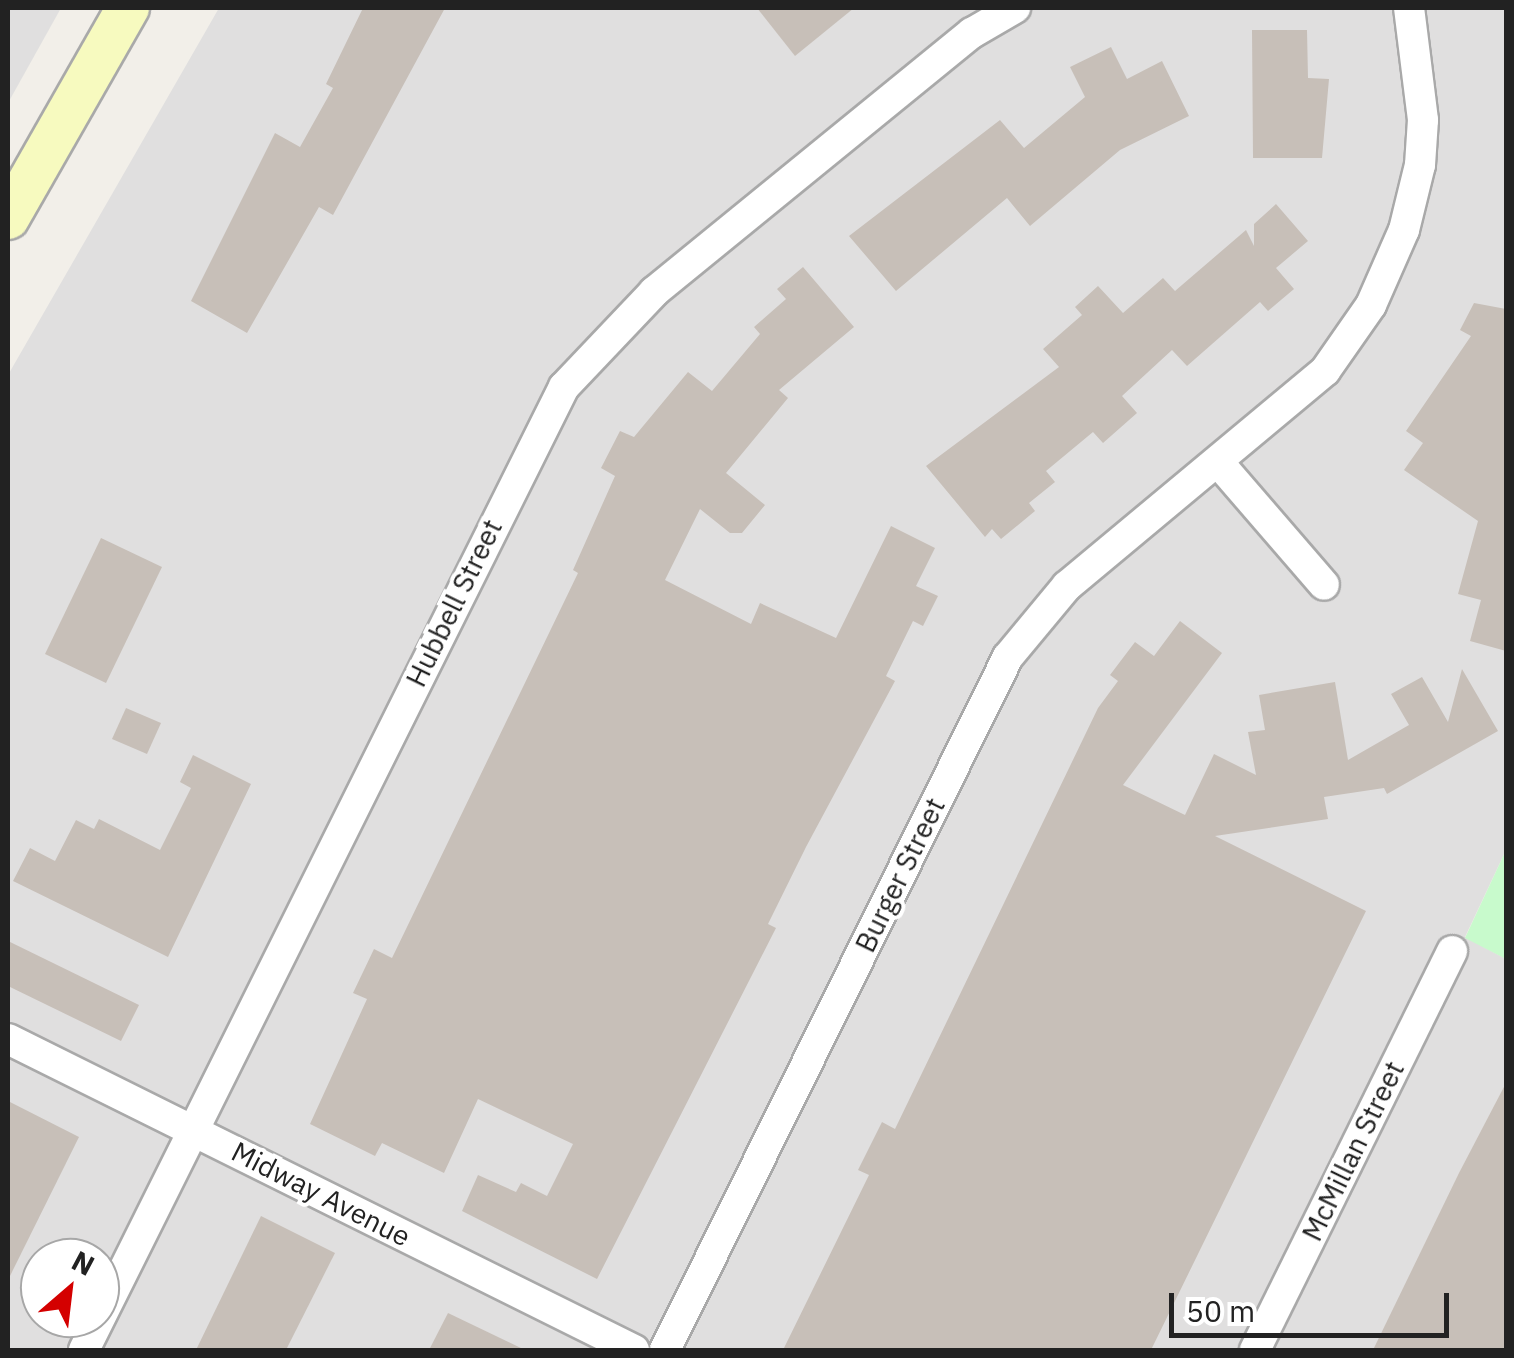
<!DOCTYPE html>
<style>
body{margin:0}
#map{position:relative;width:1514px;height:1358px;overflow:hidden;background:#f2efe9;font-family:"IBM Plex Sans",sans-serif}
div>[style]{position:absolute}
.residential>*{inset:0;background:#e0dfdf}
.park>*{inset:0;background:#c8facc}
.building>*{inset:0;background:#c7bfb8}
.roads{filter:drop-shadow(2px 0 #a9a9a9) drop-shadow(-2px 0 #a9a9a9) drop-shadow(0 2px #a9a9a9) drop-shadow(0 -2px #a9a9a9)}
.street>*{height:30px;margin:-15px;padding:0 15px;transform-origin:15px;border-radius:15px;background:#fff}
.secondary>*{height:42px;margin:-21px;padding:0 21px;transform-origin:21px;border-radius:21px;background:#f7fabf}
span{translate:-50% -50%;white-space:nowrap;text-align:center;line-height:1.15;-webkit-text-stroke:8px #fff;paint-order:stroke}
.street-label{font-size:28px;color:#222}
.frame{position:absolute;inset:0;border:10px solid #222;pointer-events:none}
.north{position:absolute;left:20px;top:1238px;width:100px;height:100px;box-sizing:border-box;background:#fff;border:2px solid #a7a7a7;border-radius:50%;rotate:28deg;font-size:28px;font-weight:700;line-height:40px;text-align:center;color:#222}
.north::after{content:'';display:block;margin:auto;width:35px;height:45px;background:#d40000;clip-path:polygon(50% 0,100% 100%,50% 72%,0 100%)}
.scale{position:absolute;left:1169px;top:1293px;width:280px;height:45px;box-sizing:border-box;border:5px solid #222;border-top:0;padding-left:12px;font-size:30px;line-height:35px;white-space:nowrap;color:#222;-webkit-text-stroke:8px #fff;paint-order:stroke}
</style>
<div id="map">
<div class="residential">
<i style="clip-path:polygon(8px 8px,61px 8px,8px 103px)"></i>
<i style="clip-path:polygon(evenodd,219px 8px,1506px 8px,1506px 850px,1465px 937px,1506px 959px,1506px 1350px,8px 1350px,8px 375px,219px 8px,40px 1258px,100px 1258px,100px 1318px,40px 1318px,40px 1258px)"></i>
</div>
<div class="park">
<i style="clip-path:polygon(1506px 850px,1506px 959px,1465px 938px)"></i>
</div>
<div class="building">
<i style="clip-path:polygon(363px 8px,445px 8px,333px 215px,319px 207px,247px 333px,191px 301px,275px 133px,300px 147px,333px 88px,326px 84px)"></i>
<i style="clip-path:polygon(757px 8px,854px 8px,795px 56px)"></i>
<i style="clip-path:polygon(1252px 30px,1307px 30px,1308px 78px,1329px 79px,1322px 158px,1253px 158px)"></i>
<i style="clip-path:polygon(1111px 47px,1127px 79px,1162px 61px,1189px 116px,1120px 150px,1030px 226px,1007px 198px,896px 291px,849px 236px,1000px 120px,1024px 148px,1085px 97px,1070px 67px)"></i>
<i style="clip-path:polygon(1276px 204px,1308px 241px,1276px 268px,1294px 289px,1268px 311px,1260px 302px,1187px 366px,1172px 350px,1122px 396px,1137px 413px,1103px 443px,1093px 432px,1046px 471px,1055px 482px,1029px 503px,1035px 511px,1001px 539px,992px 529px,985px 537px,926px 466px,1059px 367px,1043px 349px,1082px 315px,1075px 307px,1098px 286px,1123px 313px,1163px 278px,1175px 291px,1246px 230px,1254px 246px,1254px 224px)"></i>
<i style="clip-path:polygon(803px 267px,854px 327px,779px 390px,788px 398px,726px 473px,765px 505px,742px 533px,730px 533px,700px 509px,665px 580px,751px 624px,760px 603px,836px 638px,891px 526px,935px 548px,916px 586px,938px 596px,923px 626px,913px 621px,886px 676px,895px 681px,806px 847px,768px 924px,776px 928px,597px 1279px,462px 1211px,478px 1175px,516px 1192px,521px 1183px,547px 1196px,573px 1144px,478px 1099px,444px 1173px,382px 1143px,375px 1156px,310px 1124px,367px 999px,353px 993px,374px 949px,392px 958px,578px 573px,573px 570px,615px 476px,601px 468px,620px 431px,634px 437px,688px 372px,712px 391px,760px 334px,754px 327px,786px 299px,777px 289px)"></i>
<i style="clip-path:polygon(1474px 303px,1506px 309px,1506px 651px,1470px 641px,1481px 600px,1458px 594px,1478px 521px,1404px 470px,1423px 443px,1406px 431px,1471px 336px,1460px 330px)"></i>
<i style="clip-path:polygon(101px 538px,162px 567px,106px 683px,45px 654px)"></i>
<i style="clip-path:polygon(1180px 621px,1222px 653px,1123px 785px,1185px 815px,1214px 754px,1256px 775px,1248px 732px,1265px 730px,1259px 695px,1335px 682px,1348px 760px,1409px 725px,1391px 694px,1422px 677px,1448px 722px,1462px 669px,1498px 731px,1387px 794px,1384px 788px,1324px 797px,1328px 819px,1215px 836px,1366px 911px,1151px 1350px,783px 1350px,869px 1175px,858px 1170px,882px 1122px,895px 1129px,1098px 708px,1118px 681px,1110px 675px,1135px 642px,1154px 656px)"></i>
<i style="clip-path:polygon(126px 708px,161px 723px,147px 754px,112px 739px)"></i>
<i style="clip-path:polygon(193px 755px,251px 784px,168px 957px,13px 881px,30px 848px,55px 861px,76px 820px,94px 829px,99px 819px,160px 850px,191px 788px,180px 782px)"></i>
<i style="clip-path:polygon(8px 941px,139px 1005px,121px 1041px,8px 986px)"></i>
<i style="clip-path:polygon(1506px 1083px,1506px 1350px,1373px 1350px,1459px 1173px)"></i>
<i style="clip-path:polygon(8px 1101px,79px 1137px,8px 1280px)"></i>
<i style="clip-path:polygon(261px 1216px,335px 1253px,286px 1350px,196px 1350px)"></i>
<i style="clip-path:polygon(448px 1313px,525px 1350px,429px 1350px)"></i>
</div>
<div class="roads">
<div class="street">
<i style="left:1218px;top:462px;width:162px;rotate:49.2deg"></i>
<i style="left:8px;top:1039px;width:699px;rotate:26.42deg"></i>
<i style="left:84px;top:1350px;width:1076px;rotate:-63.51deg"></i>
<i style="left:564px;top:387px;width:131px;rotate:-46.5deg"></i>
<i style="left:654px;top:292px;width:410px;rotate:-39.2deg"></i>
<i style="left:972px;top:33px;width:50px;rotate:-30.2deg"></i>
<i style="left:665px;top:1350px;width:773px;rotate:-63.67deg"></i>
<i style="left:1008px;top:657px;width:92px;rotate:-50.3deg"></i>
<i style="left:1067px;top:586px;width:336px;rotate:-39.8deg"></i>
<i style="left:1325px;top:371px;width:80px;rotate:-55.1deg"></i>
<i style="left:1371px;top:305px;width:82px;rotate:-66.3deg"></i>
<i style="left:1404px;top:230px;width:67px;rotate:-76.2deg"></i>
<i style="left:1420px;top:165px;width:45px;rotate:-86.2deg"></i>
<i style="left:1423px;top:120px;width:113px;rotate:-97.1deg"></i>
<i style="left:1255px;top:1350px;width:445px;rotate:-63.7deg"></i>
</div>
<div class="secondary">
<i style="left:8px;top:218px;width:242px;rotate:-60.3deg"></i>
</div>
</div>
<div class="street-label">
<span style="left:454px;top:603px;rotate:-64deg">Hubbell Street</span>
<span style="left:900px;top:875px;rotate:-64deg">Burger Street</span>
<span style="left:1353px;top:1151px;rotate:-64deg">McMillan Street</span>
<span style="left:321px;top:1194px;rotate:27deg">Midway Avenue</span>
</div>
<div class="frame"></div>
<div class="north">N</div>
<div class="scale">50 m</div>
</div>
